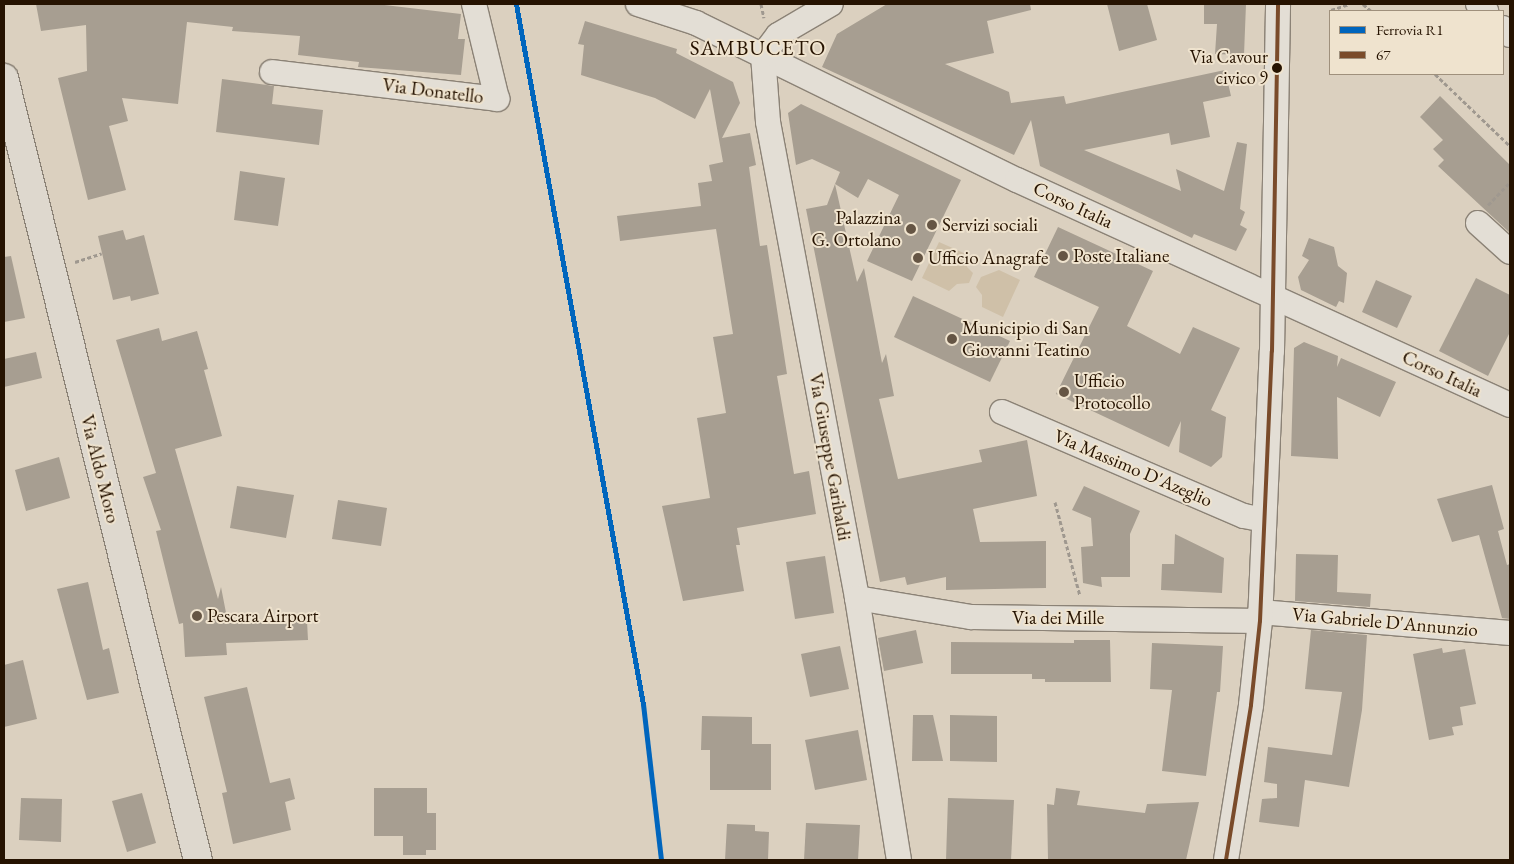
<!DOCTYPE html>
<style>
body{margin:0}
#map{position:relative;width:1514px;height:864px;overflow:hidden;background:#dbd0bf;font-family:"EB Garamond",serif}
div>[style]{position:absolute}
.green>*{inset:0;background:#cfc0a8}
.building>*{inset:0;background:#a79e91}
.path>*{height:3px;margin-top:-1.5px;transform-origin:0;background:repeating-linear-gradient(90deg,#9f988f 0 4px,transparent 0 6.5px)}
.roads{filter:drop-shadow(1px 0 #8b8276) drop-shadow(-1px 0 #8b8276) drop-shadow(0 1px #8b8276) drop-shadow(0 -1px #8b8276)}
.minor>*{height:24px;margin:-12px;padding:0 12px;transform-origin:12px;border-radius:12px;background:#e3ded5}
.major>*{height:28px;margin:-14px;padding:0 14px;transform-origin:14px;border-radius:14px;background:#ded8ce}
.bus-1>*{height:4px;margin:-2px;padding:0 2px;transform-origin:2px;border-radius:2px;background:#7a4b2a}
.rail-1>*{height:5px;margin:-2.5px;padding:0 2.5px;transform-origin:2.5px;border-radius:2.5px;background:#0065bd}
.dots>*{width:14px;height:14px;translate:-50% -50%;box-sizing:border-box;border:2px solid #efe3ce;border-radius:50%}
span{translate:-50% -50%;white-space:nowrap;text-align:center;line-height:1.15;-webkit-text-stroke:4px #efe3ce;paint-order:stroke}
.bus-label{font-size:18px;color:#261301}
.right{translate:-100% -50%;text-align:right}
.street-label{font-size:19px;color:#261301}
.poi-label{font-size:19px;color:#261301}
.left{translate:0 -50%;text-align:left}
.quarter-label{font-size:21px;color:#261301;letter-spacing:1px}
.frame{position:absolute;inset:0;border:5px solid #261301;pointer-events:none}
.legend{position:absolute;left:1329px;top:10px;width:175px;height:65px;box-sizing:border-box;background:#efe3ce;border:1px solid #9f907c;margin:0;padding:6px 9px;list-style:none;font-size:15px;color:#261301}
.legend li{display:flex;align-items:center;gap:10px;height:25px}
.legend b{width:25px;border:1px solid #9f907c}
</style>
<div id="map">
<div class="green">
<i style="clip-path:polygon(939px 242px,966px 254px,967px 267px,973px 273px,969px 283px,957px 284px,949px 291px,922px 278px)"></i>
<i style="clip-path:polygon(999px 270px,1020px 280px,1003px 317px,982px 307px,982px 295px,976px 287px,981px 277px)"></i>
</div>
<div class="building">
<i style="clip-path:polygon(36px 4px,376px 4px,461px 14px,458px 39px,465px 39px,461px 75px,358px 67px,359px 62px,298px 55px,300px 36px,232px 31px,233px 27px,187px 22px,178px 104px,122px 98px,128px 121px,109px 126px,126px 190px,88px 200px,58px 78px,87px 71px,86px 25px,41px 31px)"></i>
<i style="clip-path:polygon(887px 4px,1030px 4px,1031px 10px,987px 21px,994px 53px,945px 64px,1009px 92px,1011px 103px,1064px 96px,1066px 104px,1225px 70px,1231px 96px,1203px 102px,1210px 137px,1171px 145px,1169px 133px,1084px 150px,1181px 191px,1176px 169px,1224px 191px,1237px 142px,1247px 144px,1240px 209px,1245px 212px,1240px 225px,1247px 229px,1236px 251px,1194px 234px,1192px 238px,1040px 166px,1031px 120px,1014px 155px,822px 67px,837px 34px)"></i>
<i style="clip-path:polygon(1107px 4px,1147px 4px,1157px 40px,1119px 51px)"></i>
<i style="clip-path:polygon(1204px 4px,1246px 4px,1244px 55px,1215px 54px,1217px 24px,1204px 24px)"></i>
<i style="clip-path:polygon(585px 21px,677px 49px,676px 53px,733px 82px,740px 103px,722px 138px,750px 133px,756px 165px,749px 167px,760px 246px,767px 245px,787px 374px,777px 376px,794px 474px,809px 471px,816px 514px,737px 528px,740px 545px,736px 545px,744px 591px,683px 601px,662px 506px,710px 498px,697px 418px,726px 413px,713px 337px,733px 334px,716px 229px,620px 241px,617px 216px,701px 206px,698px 183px,712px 181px,709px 165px,723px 162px,710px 89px,695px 119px,655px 98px,581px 75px,584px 45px,578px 44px)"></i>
<i style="clip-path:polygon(222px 79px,274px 86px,272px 104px,323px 110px,319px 145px,216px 132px)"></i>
<i style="clip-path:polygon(1440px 96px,1510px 165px,1510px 233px,1438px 166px,1444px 160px,1433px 149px,1443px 140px,1420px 117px)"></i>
<i style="clip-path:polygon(801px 104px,961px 180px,912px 281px,867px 261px,899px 195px,868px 179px,858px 198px,835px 184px,840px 172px,812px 159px,796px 165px,788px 113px)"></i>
<i style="clip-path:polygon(240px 171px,285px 178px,278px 226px,234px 220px)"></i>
<i style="clip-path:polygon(835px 184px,857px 282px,864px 268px,882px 363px,886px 354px,894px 396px,879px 399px,898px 479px,982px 462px,979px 450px,1027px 440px,1037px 496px,973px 509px,980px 542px,1046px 541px,1046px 588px,946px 590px,946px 577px,907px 585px,905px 577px,880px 582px,806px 209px,827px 205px)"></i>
<i style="clip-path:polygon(1058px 227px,1153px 271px,1127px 326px,1180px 354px,1193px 327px,1240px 348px,1211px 410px,1226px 417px,1222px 457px,1211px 467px,1179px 452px,1181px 421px,1169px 447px,1056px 394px,1099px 307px,1034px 277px)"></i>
<i style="clip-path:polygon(123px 230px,126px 240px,144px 235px,159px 294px,131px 301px,130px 296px,113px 300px,98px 236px)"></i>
<i style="clip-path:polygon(1309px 238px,1334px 247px,1338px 266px,1347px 273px,1344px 303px,1339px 301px,1336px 307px,1301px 290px,1298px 277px,1309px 260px,1302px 256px)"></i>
<i style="clip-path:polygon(11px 256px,25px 318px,4px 322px,4px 257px)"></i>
<i style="clip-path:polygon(1476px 278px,1510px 295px,1510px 332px,1488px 376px,1439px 351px)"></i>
<i style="clip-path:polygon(1376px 280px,1412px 296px,1397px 328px,1362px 312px)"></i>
<i style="clip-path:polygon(913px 296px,1010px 341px,990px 382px,894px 337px)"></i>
<i style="clip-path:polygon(159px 328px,162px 341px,197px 331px,208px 369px,204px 370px,222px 436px,175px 449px,218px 599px,221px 587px,228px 623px,307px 621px,308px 640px,226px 643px,227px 655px,185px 657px,183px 623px,179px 624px,156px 531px,161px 530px,143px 477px,156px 473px,116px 340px)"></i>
<i style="clip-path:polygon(1304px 342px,1338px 356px,1337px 367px,1341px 358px,1396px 382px,1380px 417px,1337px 397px,1338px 459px,1291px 456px,1294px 348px)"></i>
<i style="clip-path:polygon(36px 352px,42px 378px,4px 387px,4px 359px)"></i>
<i style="clip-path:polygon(59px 457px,70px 498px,26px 511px,15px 470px)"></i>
<i style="clip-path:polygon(1492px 485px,1504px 529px,1498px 531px,1507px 565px,1510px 564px,1510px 619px,1502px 618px,1479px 535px,1452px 542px,1437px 499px)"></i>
<i style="clip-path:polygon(237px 486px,294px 495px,286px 538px,230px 528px)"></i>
<i style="clip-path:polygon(1084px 486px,1140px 511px,1130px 534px,1130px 577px,1101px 577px,1102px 587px,1083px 583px,1081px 547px,1093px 546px,1091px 518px,1072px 510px)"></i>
<i style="clip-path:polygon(338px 500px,387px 508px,381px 546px,332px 539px)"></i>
<i style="clip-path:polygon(1175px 534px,1224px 558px,1222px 593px,1161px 590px,1162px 564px,1174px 564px)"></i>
<i style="clip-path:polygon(1296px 554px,1338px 555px,1337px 592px,1371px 594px,1370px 607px,1295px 601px)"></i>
<i style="clip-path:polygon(825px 556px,834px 613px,795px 619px,786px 562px)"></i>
<i style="clip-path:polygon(88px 582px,103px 650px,109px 648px,119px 693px,87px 700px,57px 589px)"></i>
<i style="clip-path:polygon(916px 630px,923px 663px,884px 671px,878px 638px)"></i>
<i style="clip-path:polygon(1311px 630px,1367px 635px,1362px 710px,1349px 787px,1305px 780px,1299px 827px,1259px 822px,1262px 799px,1277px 798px,1277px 784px,1264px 782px,1268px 747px,1332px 755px,1342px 692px,1305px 689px)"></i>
<i style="clip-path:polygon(1074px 640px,1110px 640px,1111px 682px,1045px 682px,1045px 679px,1032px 679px,1032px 674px,951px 674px,951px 642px,1074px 643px)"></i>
<i style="clip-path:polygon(1152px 643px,1223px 646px,1220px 692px,1217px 692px,1206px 776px,1162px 771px,1172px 690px,1150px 689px)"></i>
<i style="clip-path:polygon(840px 646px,849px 689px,810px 697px,801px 654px)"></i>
<i style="clip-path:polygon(1442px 648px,1443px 653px,1465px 649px,1476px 704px,1460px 707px,1463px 725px,1452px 727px,1454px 735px,1429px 740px,1413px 654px)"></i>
<i style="clip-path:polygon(23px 660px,37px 719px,4px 727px,4px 665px)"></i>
<i style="clip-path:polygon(247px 687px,270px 783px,290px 778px,295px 799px,285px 802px,291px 830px,233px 844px,222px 793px,227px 792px,204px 697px)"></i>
<i style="clip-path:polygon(913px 715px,933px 715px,943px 761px,912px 761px)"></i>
<i style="clip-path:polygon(950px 715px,997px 716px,997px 762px,950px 761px)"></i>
<i style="clip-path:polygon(702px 716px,752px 717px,752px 744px,771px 744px,771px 790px,710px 790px,710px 750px,701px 750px)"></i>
<i style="clip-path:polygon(858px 730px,867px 780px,815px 790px,805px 740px)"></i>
<i style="clip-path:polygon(374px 788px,427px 788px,427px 813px,436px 813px,436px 850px,426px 850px,426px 855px,403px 855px,403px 836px,374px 836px)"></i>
<i style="clip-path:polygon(1056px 788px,1080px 791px,1077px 805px,1145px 813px,1147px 804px,1199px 802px,1186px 860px,1048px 860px,1047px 804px,1054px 805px)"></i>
<i style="clip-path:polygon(142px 793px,156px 843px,127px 852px,112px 801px)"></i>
<i style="clip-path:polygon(21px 798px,62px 799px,61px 842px,19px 840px)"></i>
<i style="clip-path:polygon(948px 798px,1014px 800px,1011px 860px,946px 860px)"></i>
<i style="clip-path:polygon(806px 823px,860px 825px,858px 860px,804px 860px)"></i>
<i style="clip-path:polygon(727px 824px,755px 825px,755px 831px,769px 832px,768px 860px,725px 860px)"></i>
</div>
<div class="path">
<i style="left:761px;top:4px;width:14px;rotate:78deg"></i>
<i style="left:1363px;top:4px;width:11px;rotate:41deg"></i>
<i style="left:1331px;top:10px;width:19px;rotate:-18deg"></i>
<i style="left:1435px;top:74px;width:104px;rotate:43.8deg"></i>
<i style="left:1488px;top:205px;width:32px;rotate:-46deg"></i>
<i style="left:75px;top:262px;width:28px;rotate:-18deg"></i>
<i style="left:1055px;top:502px;width:97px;rotate:75.1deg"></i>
</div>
<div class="roads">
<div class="minor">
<i style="left:638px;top:4px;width:61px;rotate:18.1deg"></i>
<i style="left:696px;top:23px;width:357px;rotate:26.1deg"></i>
<i style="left:1017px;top:180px;width:542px;rotate:24.53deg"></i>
<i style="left:1478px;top:4px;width:11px;rotate:41deg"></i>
<i style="left:1503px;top:28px;width:10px;rotate:45deg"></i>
<i style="left:763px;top:55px;width:67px;rotate:85.7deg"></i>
<i style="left:768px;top:122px;width:484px;rotate:79.4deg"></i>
<i style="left:857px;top:598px;width:265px;rotate:80.9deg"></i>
<i style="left:763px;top:55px;width:25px;rotate:-53deg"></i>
<i style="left:778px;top:35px;width:61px;rotate:-30.3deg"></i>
<i style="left:272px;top:72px;width:227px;rotate:6.8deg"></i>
<i style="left:497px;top:99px;width:98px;rotate:-103.6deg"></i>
<i style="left:1478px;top:223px;width:43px;rotate:42.2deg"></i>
<i style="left:1002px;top:412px;width:263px;rotate:23.3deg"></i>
<i style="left:1244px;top:516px;width:20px;rotate:11deg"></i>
<i style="left:857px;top:598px;width:116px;rotate:9.5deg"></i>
<i style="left:971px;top:617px;width:289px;rotate:0.8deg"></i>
<i style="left:1260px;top:612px;width:251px;rotate:4.8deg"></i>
<i style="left:1226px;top:860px;width:157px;rotate:-80.8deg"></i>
<i style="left:1251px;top:705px;width:84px;rotate:-83.9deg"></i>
<i style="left:1260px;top:621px;width:270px;rotate:-87.5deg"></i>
<i style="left:1272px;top:351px;width:347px;rotate:-89deg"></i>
</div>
<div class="major">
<i style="left:4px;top:78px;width:806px;rotate:76.07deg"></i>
</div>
</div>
<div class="bus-1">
<i style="left:1226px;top:860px;width:157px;rotate:-80.8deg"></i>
<i style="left:1251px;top:705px;width:84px;rotate:-83.9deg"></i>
<i style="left:1260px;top:621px;width:270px;rotate:-87.5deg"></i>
<i style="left:1272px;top:351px;width:347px;rotate:-89deg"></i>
</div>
<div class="rail-1">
<i style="left:516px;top:4px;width:711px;rotate:79.72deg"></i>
<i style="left:643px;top:704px;width:157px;rotate:83.4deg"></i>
</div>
<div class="dots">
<i style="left:1277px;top:68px;background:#261301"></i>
<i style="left:932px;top:225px;background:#655544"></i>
<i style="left:911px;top:229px;background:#655544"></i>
<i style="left:1063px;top:256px;background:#655544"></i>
<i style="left:918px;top:258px;background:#655544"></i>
<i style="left:952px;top:339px;background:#655544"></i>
<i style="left:1064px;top:392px;background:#655544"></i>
<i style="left:197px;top:616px;background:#655544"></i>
</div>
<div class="bus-label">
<span class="right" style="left:1268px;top:68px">Via Cavour<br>civico 9</span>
</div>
<div class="street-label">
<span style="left:433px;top:91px;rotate:7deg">Via Donatello</span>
<span style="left:1073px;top:205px;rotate:25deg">Corso Italia</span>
<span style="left:1442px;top:374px;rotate:25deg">Corso Italia</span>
<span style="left:830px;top:457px;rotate:80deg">Via Giuseppe Garibaldi</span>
<span style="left:1133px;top:468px;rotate:23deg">Via Massimo D'Azeglio</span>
<span style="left:100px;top:469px;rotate:76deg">Via Aldo Moro</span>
<span style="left:1058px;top:618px">Via dei Mille</span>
<span style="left:1385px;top:622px;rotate:5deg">Via Gabriele D'Annunzio</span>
</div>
<div class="poi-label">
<span class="right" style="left:901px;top:229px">Palazzina<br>G. Ortolano</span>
<span class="left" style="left:942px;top:225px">Servizi sociali</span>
<span class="left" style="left:1073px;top:256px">Poste Italiane</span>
<span class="left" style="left:928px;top:258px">Ufficio Anagrafe</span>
<span class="left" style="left:962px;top:339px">Municipio di San<br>Giovanni Teatino</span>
<span class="left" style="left:1074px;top:392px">Ufficio<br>Protocollo</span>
<span class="left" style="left:207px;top:616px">Pescara Airport</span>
</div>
<div class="quarter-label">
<span style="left:758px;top:48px">SAMBUCETO</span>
</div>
<div class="frame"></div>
<ul class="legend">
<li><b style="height:6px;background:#0065bd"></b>Ferrovia R1</li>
<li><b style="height:6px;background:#7a4b2a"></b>67</li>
</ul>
</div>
